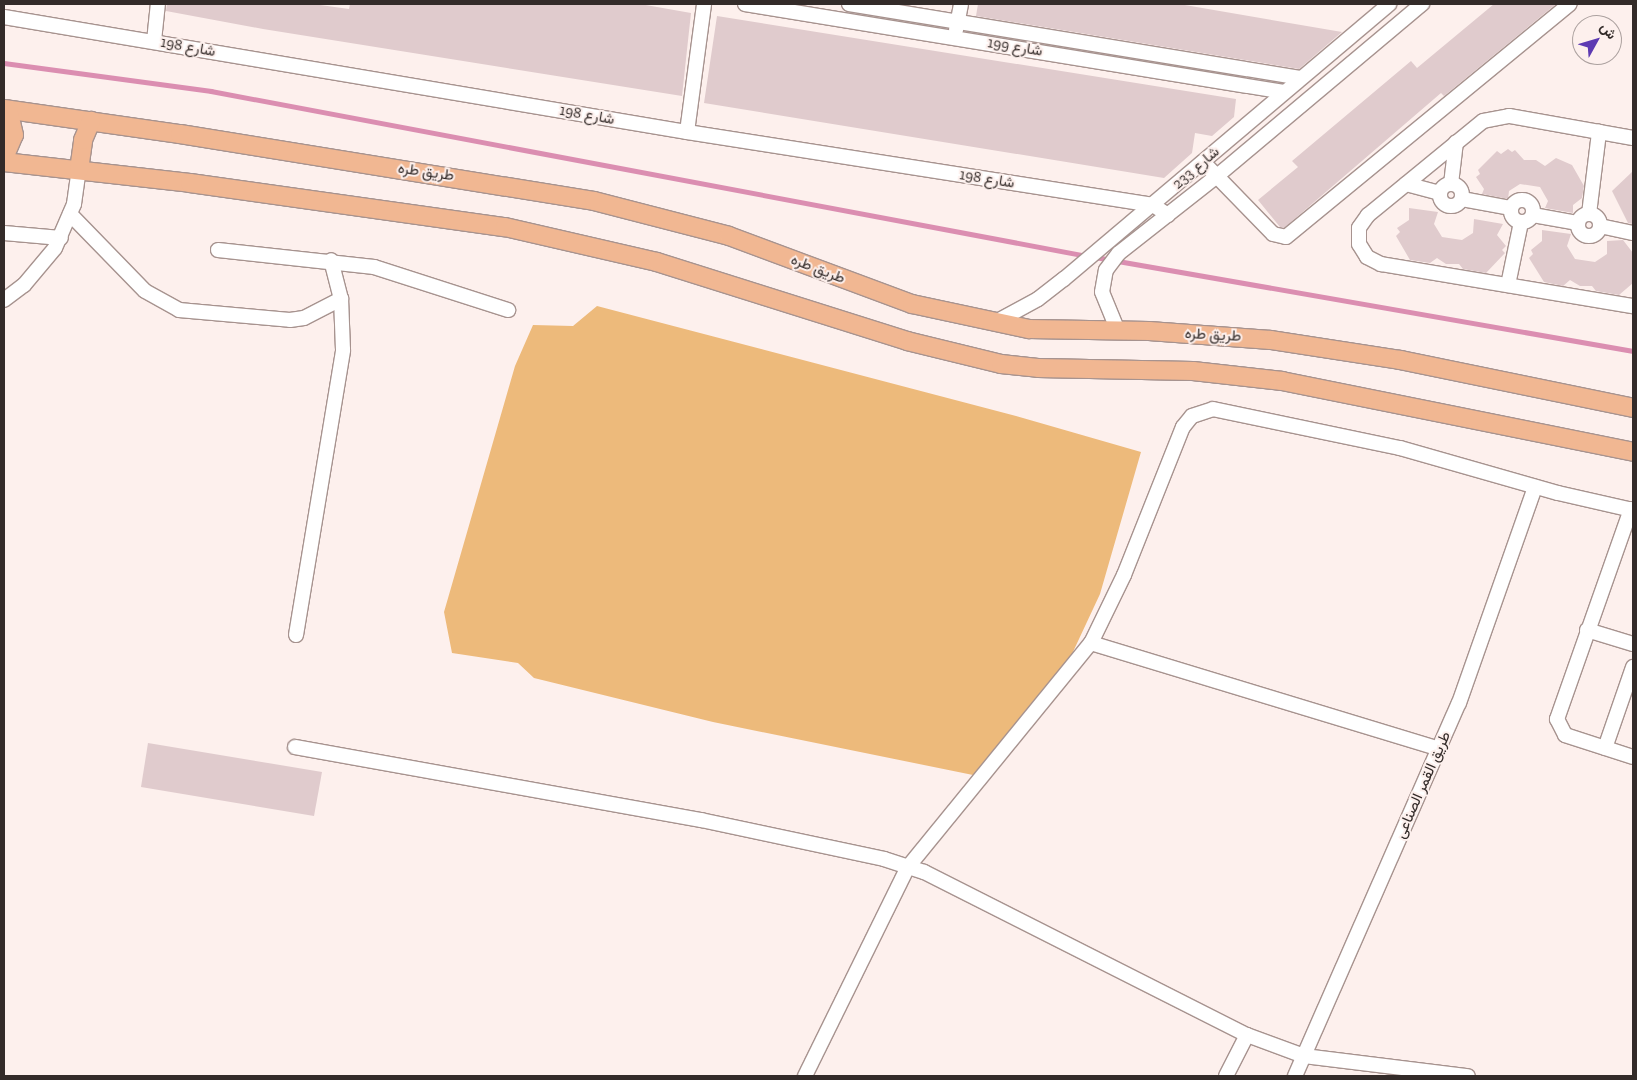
<!DOCTYPE html>
<meta charset="utf-8">
<style>
body{margin:0}
#map{position:relative;width:1637px;height:1080px;overflow:hidden;background:#fdf0ed;font-family:"Zilla Slab",Vazirmatn,serif}
div>[style]{position:absolute}
.green>*{inset:0;background:#edba7b}
.stream>*{height:4.5px;margin:-2.25px;padding:0 2.25px;transform-origin:2.25px;border-radius:2.25px;background:#db8eb1}
.building>*{inset:0;background:#e0cbcd}
.roads{filter:drop-shadow(1px 0 #a7938f) drop-shadow(-1px 0 #a7938f) drop-shadow(0 1px #a7938f) drop-shadow(0 -1px #a7938f)}
.minor>*{height:14px;margin:-7px;padding:0 7px;transform-origin:7px;border-radius:7px;background:#fff}
.minor>.ring{margin:-7px;padding:0;box-sizing:content-box;background:none;border:14px solid #fff;border-radius:50%}
.major>*{height:18px;margin:-9px;padding:0 9px;transform-origin:9px;border-radius:9px;background:#f1b792}
span{translate:-50% -50%;white-space:nowrap;text-align:center;line-height:1.15;-webkit-text-stroke:4px #fdf0ed;paint-order:stroke}
.street-label{font-size:15px;color:#332b29}
.frame{position:absolute;inset:0;border:5px solid #332b29;pointer-events:none}
.north{position:absolute;left:1572px;top:15px;width:50px;height:50px;box-sizing:border-box;background:#fdf0ed;border:1px solid #aca19f;border-radius:50%;rotate:51deg;font-size:14px;font-weight:700;line-height:20px;text-align:center;color:#332b29}
.north::after{content:'';display:block;margin:auto;width:18px;height:22px;background:#5d3ab2;clip-path:polygon(50% 0,100% 100%,50% 72%,0 100%)}
</style>
<div id="map">
<div class="green">
<i style="clip-path:polygon(597px 306px,1016px 416px,1141px 452px,1100px 594px,1065px 669px,973px 775px,713px 722px,534px 678px,518px 663px,452px 653px,444px 612px,515px 366px,533px 325px,573px 326px)"></i>
</div>
<div class="stream">
<i style="left:4px;top:63px;width:209px;rotate:7.7deg"></i>
<i style="left:211px;top:91px;width:892px;rotate:10.66deg"></i>
<i style="left:1095px;top:257px;width:546px;rotate:9.91deg"></i>
</div>
<div class="building">
<i style="clip-path:polygon(167px 4px,313px 4px,349px 9px,350px 4px,640px 4px,691px 13px,682px 96px,263px 29px,166px 11px)"></i>
<i style="clip-path:polygon(978px 4px,1179px 4px,1342px 32px,1299px 69px,976px 16px)"></i>
<i style="clip-path:polygon(1494px 4px,1556px 4px,1444px 96px,1441px 93px,1284px 228px,1280px 227px,1258px 200px,1298px 167px,1292px 161px,1411px 61px,1417px 68px)"></i>
<i style="clip-path:polygon(717px 16px,1236px 99px,1234px 117px,1212px 136px,1195px 133px,1192px 153px,1164px 178px,704px 103px)"></i>
<i style="clip-path:polygon(1508px 149px,1512px 152px,1515px 150px,1524px 160px,1536px 160px,1545px 166px,1556px 158px,1572px 165px,1584px 186px,1582px 198px,1573px 205px,1573px 213px,1545px 208px,1548px 201px,1540px 187px,1520px 184px,1509px 191px,1508px 199px,1482px 194px,1484px 189px,1476px 177px,1480px 174px,1478px 170px,1497px 151px,1501px 154px)"></i>
<i style="clip-path:polygon(1633px 171px,1633px 224px,1628px 223px,1612px 191px)"></i>
<i style="clip-path:polygon(1409px 208px,1438px 212px,1434px 224px,1442px 237px,1462px 240px,1473px 233px,1474px 219px,1503px 224px,1497px 235px,1506px 246px,1502px 250px,1505px 253px,1486px 273px,1463px 269px,1459px 264px,1446px 264px,1437px 258px,1430px 263px,1410px 260px,1396px 236px,1400px 232px,1397px 228px,1409px 220px)"></i>
<i style="clip-path:polygon(1542px 230px,1571px 234px,1567px 246px,1575px 259px,1595px 262px,1607px 254px,1607px 241px,1623px 240px,1633px 253px,1633px 283px,1619px 295px,1596px 291px,1592px 286px,1580px 286px,1570px 280px,1563px 286px,1544px 282px,1529px 258px,1533px 254px,1531px 250px,1542px 241px)"></i>
<i style="clip-path:polygon(148px 743px,322px 772px,314px 816px,141px 787px)"></i>
</div>
<div class="roads">
<div class="minor">
<i style="left:745px;top:4px;width:546px;rotate:9.27deg"></i>
<i style="left:849px;top:4px;width:457px;rotate:9.3deg"></i>
<i style="left:4px;top:17px;width:693px;rotate:9.56deg"></i>
<i style="left:687px;top:132px;width:472px;rotate:8.9deg"></i>
<i style="left:1153px;top:205px;width:18px;rotate:34deg"></i>
<i style="left:956px;top:30px;width:26px;rotate:-79deg"></i>
<i style="left:154px;top:41px;width:37px;rotate:-84deg"></i>
<i style="left:687px;top:132px;width:129px;rotate:-82.4deg"></i>
<i style="left:1633px;top:138px;width:126px;rotate:-169.9deg"></i>
<i style="left:1509px;top:116px;width:26px;rotate:169deg"></i>
<i style="left:1483px;top:121px;width:149px;rotate:140.7deg"></i>
<i style="left:1368px;top:215px;width:16px;rotate:125deg"></i>
<i style="left:1359px;top:228px;width:16px;rotate:90deg"></i>
<i style="left:1359px;top:244px;width:15px;rotate:58deg"></i>
<i style="left:1367px;top:257px;width:16px;rotate:27deg"></i>
<i style="left:1381px;top:264px;width:255px;rotate:9.5deg"></i>
<i style="left:1203px;top:162px;width:100px;rotate:45.8deg"></i>
<i style="left:1273px;top:234px;width:13px;rotate:13deg"></i>
<i style="left:1286px;top:237px;width:367px;rotate:-39.4deg"></i>
<i class="ring" style="left:1440px;top:184px;width:8px;height:8px"></i>
<i style="left:1406px;top:184px;width:35px;rotate:15deg"></i>
<i style="left:1451px;top:184px;width:42px;rotate:-83.2deg"></i>
<i style="left:1462px;top:199px;width:50px;rotate:10.4deg"></i>
<i class="ring" style="left:1511px;top:200px;width:8px;height:8px"></i>
<i class="ring" style="left:1578px;top:214px;width:8px;height:8px"></i>
<i style="left:70px;top:214px;width:107px;rotate:45.8deg"></i>
<i style="left:145px;top:291px;width:39px;rotate:29deg"></i>
<i style="left:179px;top:310px;width:111px;rotate:5.1deg"></i>
<i style="left:290px;top:320px;width:14px;rotate:-8deg"></i>
<i style="left:304px;top:318px;width:42px;rotate:-27.2deg"></i>
<i style="left:1589px;top:214px;width:83px;rotate:-83deg"></i>
<i style="left:1533px;top:215px;width:46px;rotate:10.1deg"></i>
<i style="left:1600px;top:226px;width:34px;rotate:12deg"></i>
<i style="left:4px;top:233px;width:57px;rotate:5deg"></i>
<i style="left:218px;top:250px;width:157px;rotate:6.2deg"></i>
<i style="left:374px;top:267px;width:141px;rotate:17.8deg"></i>
<i style="left:1508px;top:285px;width:64px;rotate:-78.3deg"></i>
<i style="left:4px;top:300px;width:25px;rotate:-37deg"></i>
<i style="left:24px;top:285px;width:48px;rotate:-50deg"></i>
<i style="left:55px;top:248px;width:48px;rotate:-66.6deg"></i>
<i style="left:74px;top:204px;width:34px;rotate:-82deg"></i>
<i style="left:994px;top:323px;width:50px;rotate:-28.6deg"></i>
<i style="left:1038px;top:299px;width:33px;rotate:-38deg"></i>
<i style="left:1064px;top:279px;width:426px;rotate:-40.2deg"></i>
<i style="left:1118px;top:331px;width:42px;rotate:-112.3deg"></i>
<i style="left:1102px;top:292px;width:22px;rotate:-80deg"></i>
<i style="left:1106px;top:270px;width:21px;rotate:-53deg"></i>
<i style="left:1119px;top:253px;width:125px;rotate:-38.2deg"></i>
<i style="left:1217px;top:176px;width:268px;rotate:-40deg"></i>
<i style="left:1631px;top:509px;width:223px;rotate:109.4deg"></i>
<i style="left:1557px;top:719px;width:18px;rotate:63deg"></i>
<i style="left:1565px;top:735px;width:71px;rotate:17.9deg"></i>
<i style="left:1587px;top:630px;width:48px;rotate:16.9deg"></i>
<i style="left:296px;top:635px;width:289px;rotate:-80.6deg"></i>
<i style="left:343px;top:350px;width:51px;rotate:-92.2deg"></i>
<i style="left:341px;top:299px;width:40px;rotate:-104.4deg"></i>
<i style="left:1091px;top:643px;width:364px;rotate:16.9deg"></i>
<i style="left:295px;top:747px;width:413px;rotate:10.2deg"></i>
<i style="left:701px;top:820px;width:187px;rotate:12deg"></i>
<i style="left:884px;top:859px;width:42px;rotate:18deg"></i>
<i style="left:924px;top:872px;width:362px;rotate:26.8deg"></i>
<i style="left:1247px;top:1035px;width:61px;rotate:20.2deg"></i>
<i style="left:1304px;top:1056px;width:165px;rotate:7deg"></i>
<i style="left:1605px;top:748px;width:86px;rotate:-70.9deg"></i>
<i style="left:805px;top:1076px;width:233px;rotate:-63.8deg"></i>
<i style="left:908px;top:867px;width:289px;rotate:-50.8deg"></i>
<i style="left:1091px;top:643px;width:76px;rotate:-64.1deg"></i>
<i style="left:1124px;top:575px;width:159px;rotate:-68.3deg"></i>
<i style="left:1183px;top:427px;width:14px;rotate:-51deg"></i>
<i style="left:1192px;top:416px;width:22px;rotate:-18deg"></i>
<i style="left:1213px;top:409px;width:191px;rotate:11.8deg"></i>
<i style="left:1400px;top:448px;width:164px;rotate:15.9deg"></i>
<i style="left:1558px;top:493px;width:77px;rotate:12.8deg"></i>
<i style="left:1226px;top:1076px;width:46px;rotate:-62.9deg"></i>
<i style="left:1295px;top:1076px;width:407px;rotate:-66.3deg"></i>
<i style="left:1459px;top:703px;width:229px;rotate:-70.6deg"></i>
</div>
<div class="major">
<i style="left:4px;top:109px;width:178px;rotate:8.1deg"></i>
<i style="left:180px;top:134px;width:419px;rotate:9.2deg"></i>
<i style="left:594px;top:201px;width:139px;rotate:14.5deg"></i>
<i style="left:729px;top:236px;width:195px;rotate:20.4deg"></i>
<i style="left:912px;top:304px;width:120px;rotate:12.1deg"></i>
<i style="left:1029px;top:329px;width:120px;rotate:1deg"></i>
<i style="left:1149px;top:331px;width:122px;rotate:4.2deg"></i>
<i style="left:1271px;top:340px;width:131px;rotate:8.8deg"></i>
<i style="left:1400px;top:360px;width:238px;rotate:11.6deg"></i>
<i style="left:4px;top:158px;width:25px;rotate:-67deg"></i>
<i style="left:14px;top:135px;width:26px;rotate:-103deg"></i>
<i style="left:4px;top:162px;width:187px;rotate:6.4deg"></i>
<i style="left:190px;top:183px;width:318px;rotate:8deg"></i>
<i style="left:505px;top:227px;width:156px;rotate:13deg"></i>
<i style="left:657px;top:262px;width:262px;rotate:17.5deg"></i>
<i style="left:907px;top:341px;width:97px;rotate:13.7deg"></i>
<i style="left:1001px;top:364px;width:37px;rotate:6deg"></i>
<i style="left:1038px;top:368px;width:155px;rotate:1.1deg"></i>
<i style="left:1193px;top:371px;width:90px;rotate:6.4deg"></i>
<i style="left:1282px;top:381px;width:358px;rotate:11.4deg"></i>
<i style="left:79px;top:170px;width:30px;rotate:-82deg"></i>
<i style="left:83px;top:140px;width:21px;rotate:-67deg"></i>
</div>
</div>
<div class="street-label">
<span style="left:188px;top:47px;rotate:10deg">شارع 198</span>
<span style="left:1015px;top:47px;rotate:9deg">شارع 199</span>
<span style="left:587px;top:115px;rotate:10deg">شارع 198</span>
<span style="left:1196px;top:168px;rotate:-41deg">شارع 233</span>
<span style="left:426px;top:172px;rotate:8deg">طريق طره</span>
<span style="left:987px;top:179px;rotate:9deg">شارع 198</span>
<span style="left:818px;top:269px;rotate:21deg">طريق طره</span>
<span style="left:1213px;top:335px;rotate:3deg">طريق طره</span>
<span style="left:1423px;top:785px;rotate:-66deg">طريق القمر الصناعى</span>
</div>
<div class="frame"></div>
<div class="north">ش</div>
</div>
